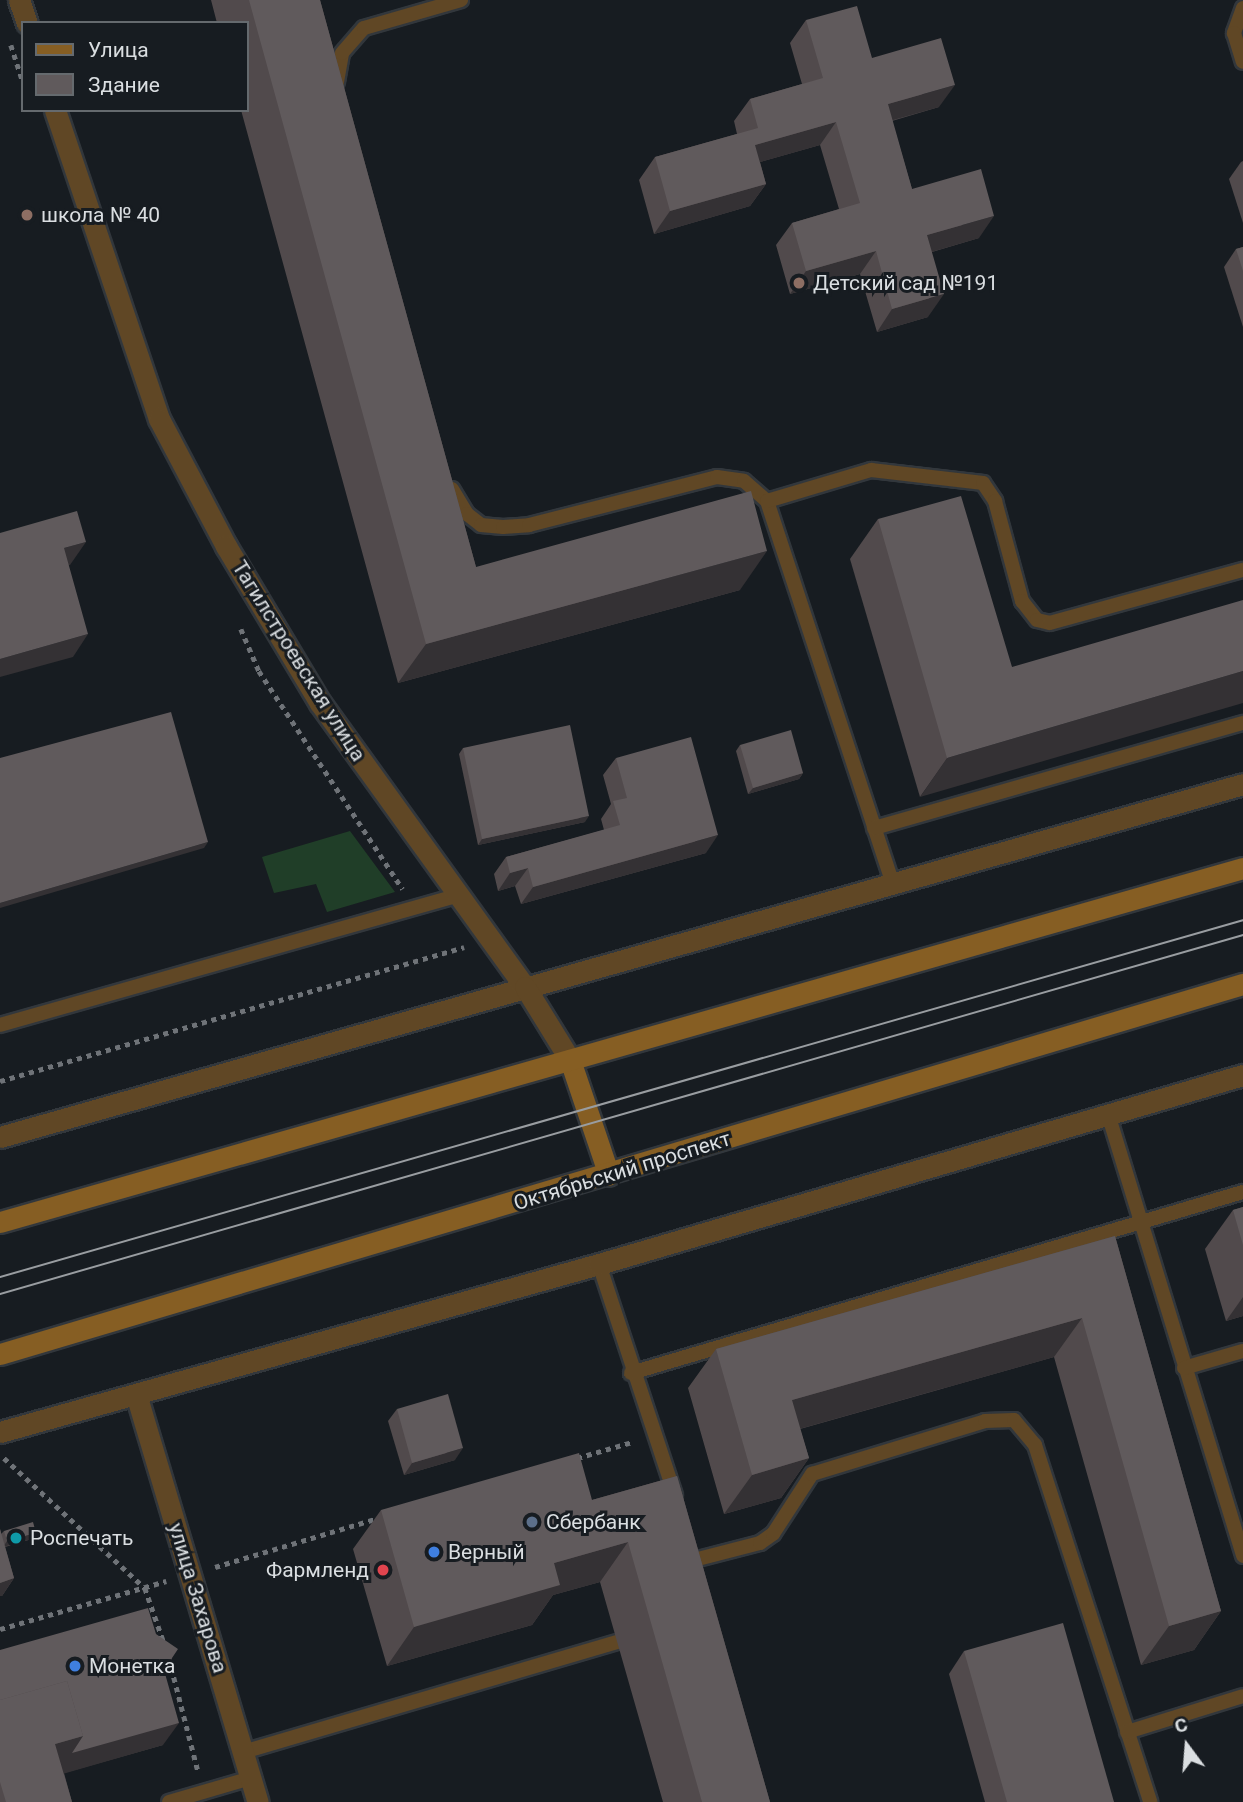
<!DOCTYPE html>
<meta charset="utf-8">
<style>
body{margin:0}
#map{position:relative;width:1243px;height:1802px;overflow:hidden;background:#171c21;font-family:Roboto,sans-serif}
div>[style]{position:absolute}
.green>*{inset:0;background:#203e28}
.path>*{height:4.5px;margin-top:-2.25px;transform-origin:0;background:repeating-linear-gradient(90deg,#6f7378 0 5px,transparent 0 10px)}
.roads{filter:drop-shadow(2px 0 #32373c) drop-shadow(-2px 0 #32373c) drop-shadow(0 2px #32373c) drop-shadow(0 -2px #32373c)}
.service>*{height:14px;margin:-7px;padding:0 7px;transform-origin:7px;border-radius:7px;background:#604725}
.minor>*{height:21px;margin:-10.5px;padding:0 10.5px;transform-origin:10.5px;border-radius:10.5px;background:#604725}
.tertiary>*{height:21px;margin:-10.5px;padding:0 10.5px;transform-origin:10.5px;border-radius:10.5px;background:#604725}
.secondary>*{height:21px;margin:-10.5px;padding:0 10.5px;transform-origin:10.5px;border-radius:10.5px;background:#865e23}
.tram>*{height:2px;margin:-1px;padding:0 1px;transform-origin:1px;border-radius:1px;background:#999da1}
.wall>*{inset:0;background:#514a4c}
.shaded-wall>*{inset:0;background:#343134}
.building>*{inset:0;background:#605a5c}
.dots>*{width:19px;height:19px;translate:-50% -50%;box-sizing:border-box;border:4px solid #171c21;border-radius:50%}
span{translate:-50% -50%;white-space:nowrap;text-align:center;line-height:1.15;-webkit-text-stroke:6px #171c21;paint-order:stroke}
.poi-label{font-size:21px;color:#dadee1}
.left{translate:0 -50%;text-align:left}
.right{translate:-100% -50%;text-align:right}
.street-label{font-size:21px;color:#dadee1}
.legend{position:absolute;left:21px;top:21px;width:228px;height:91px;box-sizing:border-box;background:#171c21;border:2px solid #656a6e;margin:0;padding:9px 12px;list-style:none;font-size:21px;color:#dadee1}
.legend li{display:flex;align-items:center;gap:14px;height:35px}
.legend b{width:35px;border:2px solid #656a6e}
.north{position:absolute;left:1152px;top:1711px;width:70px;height:70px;-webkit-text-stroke:5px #171c21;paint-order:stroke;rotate:344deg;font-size:19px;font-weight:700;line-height:28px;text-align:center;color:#dadee1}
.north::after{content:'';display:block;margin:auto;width:24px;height:32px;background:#dadee1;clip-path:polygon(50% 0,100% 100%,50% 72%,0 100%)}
</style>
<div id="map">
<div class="green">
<i style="clip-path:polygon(350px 831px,395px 892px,327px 912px,316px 884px,274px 893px,262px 857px)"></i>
</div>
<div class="path">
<i style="left:11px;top:45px;width:38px;rotate:72deg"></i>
<i style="left:241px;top:629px;width:46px;rotate:66.8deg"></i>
<i style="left:259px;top:671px;width:261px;rotate:56.6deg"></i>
<i style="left:0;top:1081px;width:483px;rotate:-16.1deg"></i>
<i style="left:4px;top:1458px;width:192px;rotate:42.7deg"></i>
<i style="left:145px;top:1588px;width:58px;rotate:70.9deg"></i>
<i style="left:577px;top:1458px;width:57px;rotate:-16.2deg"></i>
<i style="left:215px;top:1567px;width:170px;rotate:-16.7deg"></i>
<i style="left:0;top:1629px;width:173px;rotate:-16.1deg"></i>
<i style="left:169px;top:1658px;width:117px;rotate:75.6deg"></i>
</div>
<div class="roads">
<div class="service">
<i style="left:1243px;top:8px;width:27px;rotate:110deg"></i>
<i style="left:1234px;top:33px;width:30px;rotate:73deg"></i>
<i style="left:337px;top:82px;width:29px;rotate:-80deg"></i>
<i style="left:342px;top:53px;width:33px;rotate:-49deg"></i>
<i style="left:364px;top:28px;width:101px;rotate:-16.1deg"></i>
<i style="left:452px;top:489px;width:29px;rotate:59deg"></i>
<i style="left:467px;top:514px;width:18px;rotate:38deg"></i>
<i style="left:481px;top:525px;width:22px;rotate:5deg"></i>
<i style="left:503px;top:527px;width:26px;rotate:-4deg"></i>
<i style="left:529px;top:525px;width:194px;rotate:-14.3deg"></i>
<i style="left:717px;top:477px;width:27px;rotate:8deg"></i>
<i style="left:744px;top:481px;width:30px;rotate:41deg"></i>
<i style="left:767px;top:501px;width:403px;rotate:71.8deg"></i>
<i style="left:767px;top:501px;width:109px;rotate:-16.6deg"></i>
<i style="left:871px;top:470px;width:113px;rotate:6.6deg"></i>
<i style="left:983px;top:483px;width:22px;rotate:56deg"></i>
<i style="left:995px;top:501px;width:104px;rotate:74.9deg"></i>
<i style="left:1022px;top:601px;width:24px;rotate:52deg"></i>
<i style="left:1037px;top:620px;width:13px;rotate:13deg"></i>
<i style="left:1050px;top:623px;width:200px;rotate:-15.4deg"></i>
<i style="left:874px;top:828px;width:384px;rotate:-15.9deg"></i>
<i style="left:0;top:1025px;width:476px;rotate:-15.8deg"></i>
<i style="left:1109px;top:1117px;width:459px;rotate:73deg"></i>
<i style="left:599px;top:1264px;width:243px;rotate:71.8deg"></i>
<i style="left:1184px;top:1368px;width:61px;rotate:-16.1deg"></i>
<i style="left:631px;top:1373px;width:638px;rotate:-16.48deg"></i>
<i style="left:694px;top:1560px;width:68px;rotate:-14.4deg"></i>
<i style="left:760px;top:1543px;width:16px;rotate:-35deg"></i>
<i style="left:773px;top:1534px;width:72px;rotate:-57deg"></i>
<i style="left:812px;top:1474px;width:181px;rotate:-17deg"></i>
<i style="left:985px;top:1421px;width:29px;rotate:-2deg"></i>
<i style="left:1014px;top:1420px;width:33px;rotate:50deg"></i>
<i style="left:1035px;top:1445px;width:375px;rotate:72.1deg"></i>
<i style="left:1127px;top:1732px;width:121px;rotate:-17.2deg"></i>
<i style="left:243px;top:1752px;width:390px;rotate:-16.4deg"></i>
<i style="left:169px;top:1802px;width:85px;rotate:-16.3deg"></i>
</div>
<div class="minor">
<i style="left:0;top:1137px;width:1292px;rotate:-15.85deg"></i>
<i style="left:136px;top:1394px;width:426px;rotate:73.4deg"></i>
<i style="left:0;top:1432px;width:622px;rotate:-15.67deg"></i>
<i style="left:599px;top:1264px;width:671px;rotate:-16.36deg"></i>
</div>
<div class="tertiary">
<i style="left:19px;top:0;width:24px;rotate:71deg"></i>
<i style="left:55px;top:110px;width:326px;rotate:71.4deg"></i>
<i style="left:159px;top:419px;width:144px;rotate:62.2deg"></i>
<i style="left:226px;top:546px;width:183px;rotate:59.1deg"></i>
<i style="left:320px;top:703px;width:350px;rotate:54.2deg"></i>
<i style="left:525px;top:987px;width:86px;rotate:58.3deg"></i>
</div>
<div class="secondary">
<i style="left:570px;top:1060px;width:121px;rotate:71.3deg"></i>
<i style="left:0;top:1222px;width:1292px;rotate:-15.9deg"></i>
<i style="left:0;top:1354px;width:1297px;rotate:-16.58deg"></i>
</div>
</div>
<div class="tram">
<i style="left:0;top:1277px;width:1293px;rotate:-16.02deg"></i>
<i style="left:0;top:1294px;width:1294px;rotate:-16.11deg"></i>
</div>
<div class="wall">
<i style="clip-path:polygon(211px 0,320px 0,476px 567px,740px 590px,398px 683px,241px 110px,247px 110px,247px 23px,217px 23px)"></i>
<i style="clip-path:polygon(806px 20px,872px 58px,939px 107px,892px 121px,912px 189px,979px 238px,932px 252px,928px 317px,877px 332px,860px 274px,790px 294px,776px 245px,792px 223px,839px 209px,820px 145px,760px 162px,766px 184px,750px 206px,654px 234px,639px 180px,655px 157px,737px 134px,734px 121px,750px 99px,802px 84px,790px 43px)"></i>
<i style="clip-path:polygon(1243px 161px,1243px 223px,1229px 179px,1241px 162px)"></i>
<i style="clip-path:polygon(1243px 247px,1243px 327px,1224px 267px,1236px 249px)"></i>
<i style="clip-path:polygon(878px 519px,1012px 667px,920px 797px,850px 559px)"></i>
<i style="clip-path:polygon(740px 745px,803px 773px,799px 779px,748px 794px,736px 751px)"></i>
<i style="clip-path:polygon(463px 748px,585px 822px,478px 845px,459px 754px)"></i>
<i style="clip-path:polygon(616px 758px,706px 853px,521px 904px,515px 886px,498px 891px,494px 874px,506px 857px,604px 830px,601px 819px,611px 804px,603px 775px)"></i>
<i style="clip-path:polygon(1243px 1207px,1243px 1316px,1226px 1321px,1205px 1249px,1233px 1210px)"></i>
<i style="clip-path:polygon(1115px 1236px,1221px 1611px,1194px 1650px,1141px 1665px,1054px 1357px,800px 1429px,809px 1458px,781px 1498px,724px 1514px,688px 1388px,716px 1349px)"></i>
<i style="clip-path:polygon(397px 1409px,455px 1460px,404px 1475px,388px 1421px)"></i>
<i style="clip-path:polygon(677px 1476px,770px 1802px,663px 1802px,600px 1582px,553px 1595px,532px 1625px,387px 1666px,353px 1549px,381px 1510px,592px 1500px)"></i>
<i style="clip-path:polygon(0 1529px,1px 1534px,4px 1531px,32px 1539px,5px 1547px,14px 1578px,2px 1596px,0 1596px)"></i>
<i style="clip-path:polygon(0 1650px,164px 1670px,163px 1745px,64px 1773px,72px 1802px,0 1802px)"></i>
<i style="clip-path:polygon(964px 1651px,1114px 1802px,985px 1802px,949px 1674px)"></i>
</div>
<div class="shaded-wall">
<i style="clip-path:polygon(955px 85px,939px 107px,872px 126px,888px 104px)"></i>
<i style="clip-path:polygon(836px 122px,820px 145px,739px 168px,755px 145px)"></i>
<i style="clip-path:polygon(766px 184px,750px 206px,654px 234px,670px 211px)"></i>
<i style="clip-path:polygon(994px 216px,979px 238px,911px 258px,927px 235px)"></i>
<i style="clip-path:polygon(876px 251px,860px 274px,790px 294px,806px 271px)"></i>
<i style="clip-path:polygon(944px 294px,928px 317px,877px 332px,892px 309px)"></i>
<i style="clip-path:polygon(86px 542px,70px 565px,48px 571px,64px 548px)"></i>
<i style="clip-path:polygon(767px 551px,740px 590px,398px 683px,426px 644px)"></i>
<i style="clip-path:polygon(88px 634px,73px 657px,0 677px,0 659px)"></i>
<i style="clip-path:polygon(1243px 671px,1243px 703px,920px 797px,947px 758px)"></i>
<i style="clip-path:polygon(803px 773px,799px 779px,748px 794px,753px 788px)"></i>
<i style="clip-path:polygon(589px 816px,585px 822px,478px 845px,482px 839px)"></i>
<i style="clip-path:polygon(718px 835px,706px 853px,521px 904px,533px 887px)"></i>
<i style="clip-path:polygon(208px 842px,204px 848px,0 908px,0 903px)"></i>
<i style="clip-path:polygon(528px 868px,515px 886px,498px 891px,510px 873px)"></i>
<i style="clip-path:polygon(1243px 1297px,1243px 1316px,1226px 1321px)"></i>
<i style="clip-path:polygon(1082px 1318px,1054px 1357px,764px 1439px,792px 1400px)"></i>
<i style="clip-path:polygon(463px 1448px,455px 1460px,404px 1475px,412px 1463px)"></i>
<i style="clip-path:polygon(809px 1458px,781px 1498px,724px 1514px,752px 1475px)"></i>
<i style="clip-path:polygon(36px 1533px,32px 1539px,3px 1547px,7px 1541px)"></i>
<i style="clip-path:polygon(628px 1542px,600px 1582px,553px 1595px,532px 1625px,387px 1666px,414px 1627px,554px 1563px)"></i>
<i style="clip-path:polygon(14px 1578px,2px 1596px,0 1596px,0 1583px)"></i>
<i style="clip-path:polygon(1221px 1611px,1194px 1650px,1141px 1665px,1169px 1626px)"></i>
<i style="clip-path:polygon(179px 1723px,163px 1745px,28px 1784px,55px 1744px,83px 1736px)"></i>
</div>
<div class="building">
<i style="clip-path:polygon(249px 0,320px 0,476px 567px,751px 491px,767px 551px,426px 644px)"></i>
<i style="clip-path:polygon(857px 6px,872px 58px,941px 38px,955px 85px,888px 104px,912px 189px,981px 169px,994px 216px,927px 235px,944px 294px,892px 309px,876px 251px,806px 271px,792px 223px,860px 203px,836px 122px,755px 145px,766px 184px,670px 211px,655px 157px,758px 128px,750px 99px,823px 78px,806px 20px)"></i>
<i style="clip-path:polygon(1243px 247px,1243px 271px,1236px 249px)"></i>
<i style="clip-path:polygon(961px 496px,1012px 667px,1243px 600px,1243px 671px,947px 758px,878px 519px)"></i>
<i style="clip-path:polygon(77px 511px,86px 542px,64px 548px,88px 634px,0 659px,0 533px)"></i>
<i style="clip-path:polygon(171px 712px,208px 842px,0 903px,0 758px)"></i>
<i style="clip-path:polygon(570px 725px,589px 816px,482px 839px,463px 748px)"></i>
<i style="clip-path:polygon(791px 730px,803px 773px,753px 788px,740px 745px)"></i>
<i style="clip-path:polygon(691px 737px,718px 835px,533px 887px,528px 868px,510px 873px,506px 857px,620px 825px,613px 801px,627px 798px,616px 758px)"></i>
<i style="clip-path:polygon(1243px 1207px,1243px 1245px,1233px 1210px)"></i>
<i style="clip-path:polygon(1115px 1236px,1221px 1611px,1169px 1626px,1082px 1318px,792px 1400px,809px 1458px,752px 1475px,716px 1349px)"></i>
<i style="clip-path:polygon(448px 1394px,463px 1448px,412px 1463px,397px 1409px)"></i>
<i style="clip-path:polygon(579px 1453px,592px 1500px,677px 1476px,770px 1802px,702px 1802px,628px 1542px,554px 1563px,560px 1585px,414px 1627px,381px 1510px)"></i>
<i style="clip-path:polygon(33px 1522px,36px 1533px,7px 1541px,4px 1531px)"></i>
<i style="clip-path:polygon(0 1529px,14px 1578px,0 1583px)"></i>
<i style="clip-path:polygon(148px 1608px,156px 1634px,178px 1649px,164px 1670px,179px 1723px,72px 1753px,83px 1736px,67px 1681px,0 1700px,0 1650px)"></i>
<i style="clip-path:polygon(1063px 1623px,1114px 1802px,1007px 1802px,964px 1651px)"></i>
<i style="clip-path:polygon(67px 1681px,83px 1736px,55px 1744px,72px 1802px,6px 1802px,0 1782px,0 1700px)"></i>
</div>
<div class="dots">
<i style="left:27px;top:215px;background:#8d6e63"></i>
<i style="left:799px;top:283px;background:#8d6e63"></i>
<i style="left:532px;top:1522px;background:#5c6f8a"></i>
<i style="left:16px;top:1538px;background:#0f9aa8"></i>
<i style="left:434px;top:1552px;background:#3f7fe0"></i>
<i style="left:383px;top:1570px;background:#e0444e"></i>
<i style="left:75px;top:1666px;background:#3f7fe0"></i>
</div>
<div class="poi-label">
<span class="left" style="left:41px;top:215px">школа № 40</span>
<span class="left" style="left:813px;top:283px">Детский сад №191</span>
<span class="left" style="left:546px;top:1522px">Сбербанк</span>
<span class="left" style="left:30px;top:1538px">Роспечать</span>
<span class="left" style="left:448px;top:1552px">Верный</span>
<span class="right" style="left:369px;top:1570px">Фармленд</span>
<span class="left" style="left:89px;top:1666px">Монетка</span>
</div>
<div class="street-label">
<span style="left:299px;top:661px;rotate:58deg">Тагилстроевская улица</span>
<span style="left:622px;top:1171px;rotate:-17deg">Октябрьский проспект</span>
<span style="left:198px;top:1598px;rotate:73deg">улица Захарова</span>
</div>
<ul class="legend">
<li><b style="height:9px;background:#865e23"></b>Улица</li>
<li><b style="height:19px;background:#605a5c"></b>Здание</li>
</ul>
<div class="north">С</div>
</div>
